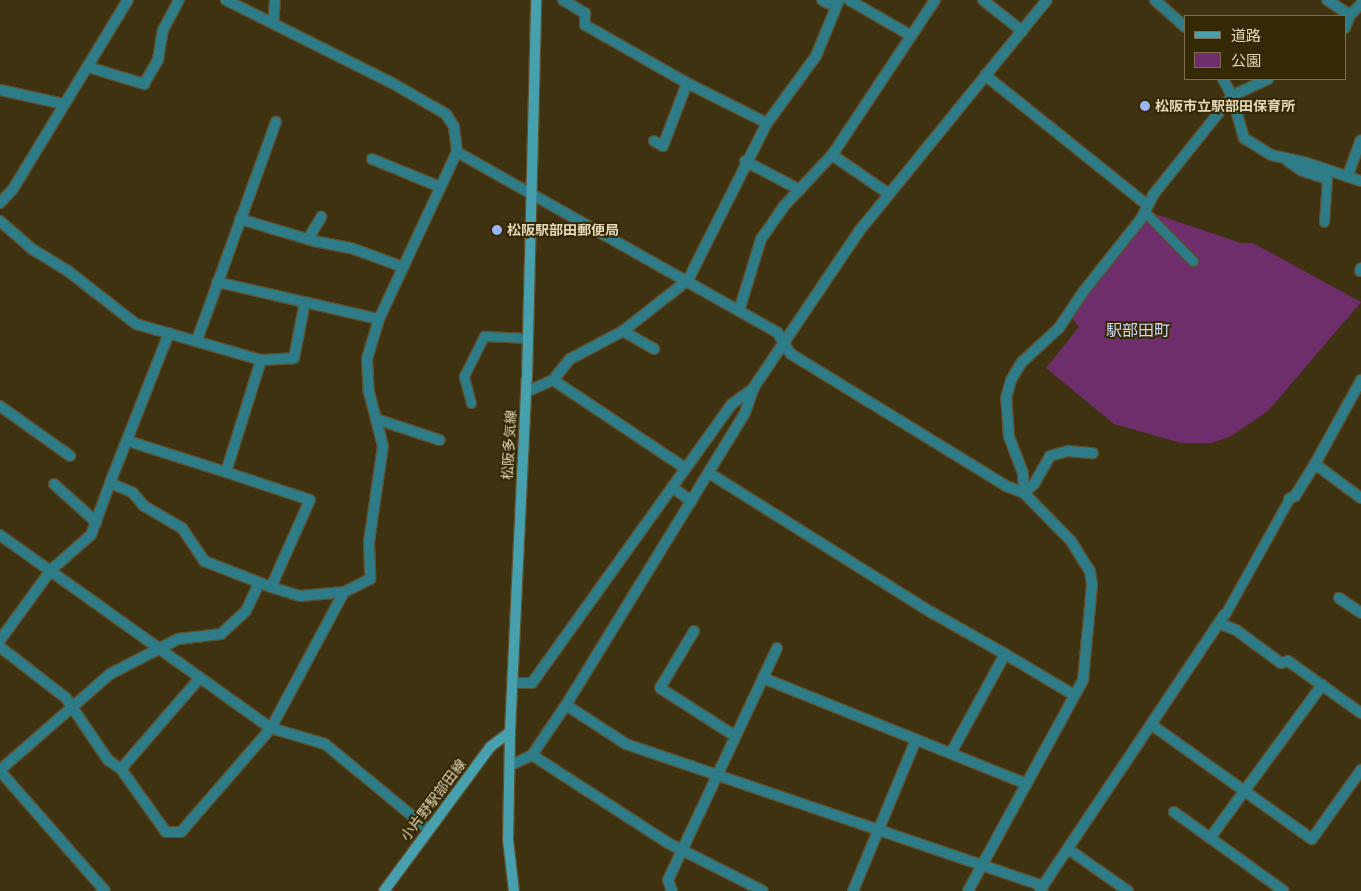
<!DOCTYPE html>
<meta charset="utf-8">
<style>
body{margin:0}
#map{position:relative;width:1361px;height:891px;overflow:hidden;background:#3f3211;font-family:"DM Sans","Noto Sans JP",sans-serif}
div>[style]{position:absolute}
.green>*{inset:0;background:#6e2d6b}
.roads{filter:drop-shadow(1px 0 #5d502f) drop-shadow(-1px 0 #5d502f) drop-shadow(0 1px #5d502f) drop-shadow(0 -1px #5d502f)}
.lane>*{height:9px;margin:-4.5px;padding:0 4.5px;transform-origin:4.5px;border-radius:4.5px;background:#2e7c88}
.street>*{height:10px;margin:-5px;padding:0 5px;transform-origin:5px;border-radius:5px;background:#2e7c88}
.secondary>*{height:10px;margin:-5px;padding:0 5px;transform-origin:5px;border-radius:5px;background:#46a0ae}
.dots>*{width:14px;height:14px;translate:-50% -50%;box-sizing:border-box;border:2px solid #342805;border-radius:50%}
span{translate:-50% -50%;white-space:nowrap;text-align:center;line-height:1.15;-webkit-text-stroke:4px #342805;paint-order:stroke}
.poi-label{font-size:14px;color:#e4d8b9;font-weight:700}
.left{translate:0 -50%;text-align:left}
.street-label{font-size:14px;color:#e4d8b9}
.quarter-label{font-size:16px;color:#ced9f5}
.legend{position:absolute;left:1184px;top:15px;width:162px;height:65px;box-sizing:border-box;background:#342805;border:1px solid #7a6e4d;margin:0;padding:6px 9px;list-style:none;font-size:15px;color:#e4d8b9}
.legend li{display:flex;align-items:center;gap:10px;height:25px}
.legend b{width:25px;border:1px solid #7a6e4d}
</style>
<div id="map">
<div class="green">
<i style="clip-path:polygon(1152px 213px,1241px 243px,1253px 243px,1361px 302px,1268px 411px,1231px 436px,1212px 443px,1181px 443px,1114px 424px,1046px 368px,1079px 327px,1071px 316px,1144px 220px)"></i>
</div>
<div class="roads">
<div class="lane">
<i style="left:1287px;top:161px;width:18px;rotate:34deg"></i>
<i style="left:1302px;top:171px;width:26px;rotate:18deg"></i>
<i style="left:1327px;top:179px;width:43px;rotate:94deg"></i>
<i style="left:1144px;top:211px;width:70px;rotate:45.6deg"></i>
<i style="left:471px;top:403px;width:28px;rotate:-105deg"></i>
<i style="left:464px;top:376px;width:45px;rotate:-63.4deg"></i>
<i style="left:484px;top:336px;width:44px;rotate:2.6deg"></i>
<i style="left:1225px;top:614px;width:132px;rotate:-60.9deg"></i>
</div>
<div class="street">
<i style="left:226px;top:0;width:186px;rotate:26.6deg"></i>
<i style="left:392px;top:83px;width:62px;rotate:29.9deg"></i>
<i style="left:446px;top:114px;width:15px;rotate:58deg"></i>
<i style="left:454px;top:127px;width:25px;rotate:83deg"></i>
<i style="left:457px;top:152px;width:367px;rotate:29.4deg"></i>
<i style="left:777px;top:332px;width:26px;rotate:58deg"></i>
<i style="left:791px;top:354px;width:252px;rotate:31.5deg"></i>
<i style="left:1006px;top:486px;width:19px;rotate:21deg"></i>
<i style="left:1024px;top:493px;width:67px;rotate:45.6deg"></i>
<i style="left:1071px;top:541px;width:36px;rotate:58deg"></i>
<i style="left:1090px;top:571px;width:14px;rotate:82deg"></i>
<i style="left:1092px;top:585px;width:95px;rotate:95.4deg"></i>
<i style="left:1083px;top:680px;width:240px;rotate:118.6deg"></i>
<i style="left:563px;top:0;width:26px;rotate:31deg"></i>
<i style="left:585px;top:13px;width:12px;rotate:90deg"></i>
<i style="left:585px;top:25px;width:117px;rotate:29.6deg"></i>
<i style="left:687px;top:83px;width:89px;rotate:26.6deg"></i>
<i style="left:822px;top:0;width:7px;rotate:27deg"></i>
<i style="left:828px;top:3px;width:9px;rotate:-21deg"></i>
<i style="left:849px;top:0;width:70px;rotate:29.8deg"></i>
<i style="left:983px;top:0;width:50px;rotate:38.5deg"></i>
<i style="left:1155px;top:0;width:40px;rotate:42deg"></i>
<i style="left:1327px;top:0;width:27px;rotate:33deg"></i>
<i style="left:273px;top:23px;width:23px;rotate:-85deg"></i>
<i style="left:1345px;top:28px;width:14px;rotate:-69deg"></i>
<i style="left:1350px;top:15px;width:16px;rotate:-45deg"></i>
<i style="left:88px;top:67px;width:59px;rotate:16.9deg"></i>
<i style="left:144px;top:84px;width:28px;rotate:-60deg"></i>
<i style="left:158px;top:60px;width:30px;rotate:-81deg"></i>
<i style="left:163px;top:30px;width:34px;rotate:-62deg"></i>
<i style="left:985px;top:75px;width:208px;rotate:38.7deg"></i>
<i style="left:1268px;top:79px;width:40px;rotate:155deg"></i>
<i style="left:1232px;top:96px;width:44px;rotate:74.1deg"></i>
<i style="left:1244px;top:138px;width:32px;rotate:32deg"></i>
<i style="left:1271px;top:155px;width:34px;rotate:12deg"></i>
<i style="left:1304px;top:162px;width:60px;rotate:18.4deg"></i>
<i style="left:0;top:90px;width:66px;rotate:12.3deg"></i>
<i style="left:654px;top:141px;width:10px;rotate:29deg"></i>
<i style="left:663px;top:146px;width:67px;rotate:-69.1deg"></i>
<i style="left:832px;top:155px;width:69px;rotate:34.4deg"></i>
<i style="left:372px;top:159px;width:74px;rotate:22.4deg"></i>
<i style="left:745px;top:161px;width:62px;rotate:27.8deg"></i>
<i style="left:1348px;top:175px;width:37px;rotate:-70deg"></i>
<i style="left:0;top:203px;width:19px;rotate:-47deg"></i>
<i style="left:13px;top:189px;width:221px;rotate:-58.7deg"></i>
<i style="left:240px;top:219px;width:77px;rotate:16.6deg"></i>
<i style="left:314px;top:241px;width:38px;rotate:11deg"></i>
<i style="left:351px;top:248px;width:55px;rotate:20.1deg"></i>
<i style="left:0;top:221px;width:43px;rotate:41.2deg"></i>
<i style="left:32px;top:249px;width:42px;rotate:31.4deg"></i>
<i style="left:68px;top:271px;width:86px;rotate:37.9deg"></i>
<i style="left:136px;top:324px;width:130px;rotate:16.1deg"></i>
<i style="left:261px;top:360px;width:33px;rotate:-3deg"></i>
<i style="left:294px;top:358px;width:57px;rotate:-78.9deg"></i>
<i style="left:308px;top:239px;width:26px;rotate:-59deg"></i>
<i style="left:1360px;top:271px;width:3px;rotate:-72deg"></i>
<i style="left:217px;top:282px;width:166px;rotate:12.9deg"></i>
<i style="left:379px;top:319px;width:42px;rotate:106.7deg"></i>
<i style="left:367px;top:359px;width:33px;rotate:87deg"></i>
<i style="left:369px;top:392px;width:56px;rotate:75.5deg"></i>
<i style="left:383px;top:446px;width:97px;rotate:98.3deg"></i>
<i style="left:369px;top:542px;width:37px;rotate:88deg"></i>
<i style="left:370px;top:579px;width:29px;rotate:153deg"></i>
<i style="left:739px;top:311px;width:75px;rotate:-73deg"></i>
<i style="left:761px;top:239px;width:39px;rotate:-55deg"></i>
<i style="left:783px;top:207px;width:71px;rotate:-46.7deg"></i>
<i style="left:832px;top:155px;width:186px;rotate:-56.4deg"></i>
<i style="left:379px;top:319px;width:184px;rotate:-65deg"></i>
<i style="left:623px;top:331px;width:36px;rotate:30deg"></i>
<i style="left:169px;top:333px;width:161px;rotate:111.5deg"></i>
<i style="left:110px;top:483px;width:25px;rotate:23deg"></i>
<i style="left:133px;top:493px;width:17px;rotate:50deg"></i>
<i style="left:144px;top:506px;width:44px;rotate:30.1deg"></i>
<i style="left:182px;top:528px;width:40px;rotate:56deg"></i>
<i style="left:204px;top:561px;width:72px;rotate:21.2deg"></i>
<i style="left:271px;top:587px;width:95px;rotate:-65.9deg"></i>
<i style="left:310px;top:500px;width:89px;rotate:-161.6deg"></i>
<i style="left:226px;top:472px;width:117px;rotate:-72.6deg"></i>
<i style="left:197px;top:340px;width:232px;rotate:-70.1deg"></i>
<i style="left:553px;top:380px;width:159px;rotate:33.7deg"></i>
<i style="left:526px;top:392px;width:30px;rotate:-24deg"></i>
<i style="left:553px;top:380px;width:27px;rotate:-51deg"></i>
<i style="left:570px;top:359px;width:60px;rotate:-27.8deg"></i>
<i style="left:623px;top:331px;width:83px;rotate:-38.1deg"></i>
<i style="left:688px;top:280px;width:176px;rotate:-63.3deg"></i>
<i style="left:767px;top:123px;width:83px;rotate:-53.8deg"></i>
<i style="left:816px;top:56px;width:61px;rotate:-67.7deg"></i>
<i style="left:0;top:406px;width:86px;rotate:35.5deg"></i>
<i style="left:376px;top:419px;width:67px;rotate:18.2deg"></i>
<i style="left:128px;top:441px;width:103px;rotate:17.6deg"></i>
<i style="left:1315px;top:464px;width:57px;rotate:36.5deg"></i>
<i style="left:709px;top:473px;width:262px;rotate:32.1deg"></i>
<i style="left:931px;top:612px;width:85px;rotate:29.6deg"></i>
<i style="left:54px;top:484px;width:57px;rotate:42.1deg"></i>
<i style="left:672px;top:487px;width:24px;rotate:36deg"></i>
<i style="left:1024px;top:493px;width:20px;rotate:-93deg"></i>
<i style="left:1023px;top:473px;width:39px;rotate:-111deg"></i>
<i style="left:1009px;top:437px;width:39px;rotate:-94deg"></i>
<i style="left:1006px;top:398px;width:19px;rotate:-74deg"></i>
<i style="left:1011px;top:380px;width:21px;rotate:-59deg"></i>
<i style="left:1022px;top:362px;width:50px;rotate:-42.6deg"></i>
<i style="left:1059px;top:328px;width:43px;rotate:-56.3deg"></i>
<i style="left:1083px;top:292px;width:93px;rotate:-51.5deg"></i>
<i style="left:1141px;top:219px;width:27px;rotate:-63deg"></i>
<i style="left:1153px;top:195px;width:127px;rotate:-51.4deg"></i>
<i style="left:1232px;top:96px;width:19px;rotate:-118deg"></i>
<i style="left:1024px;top:493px;width:13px;rotate:-42deg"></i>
<i style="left:1034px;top:484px;width:32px;rotate:-60deg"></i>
<i style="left:1050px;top:456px;width:19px;rotate:-16deg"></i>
<i style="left:1068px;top:451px;width:25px;rotate:5deg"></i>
<i style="left:1289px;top:499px;width:7px;rotate:-27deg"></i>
<i style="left:1295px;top:496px;width:38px;rotate:-58deg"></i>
<i style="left:1315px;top:464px;width:96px;rotate:-61.3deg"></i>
<i style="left:0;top:535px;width:333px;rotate:35.5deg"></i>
<i style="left:271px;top:728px;width:56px;rotate:16.5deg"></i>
<i style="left:325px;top:744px;width:134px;rotate:39.5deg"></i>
<i style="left:1339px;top:598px;width:27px;rotate:34deg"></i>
<i style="left:1221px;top:624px;width:16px;rotate:22deg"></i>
<i style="left:1236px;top:630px;width:56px;rotate:36.3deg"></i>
<i style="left:1281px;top:663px;width:7px;rotate:-16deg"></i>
<i style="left:1288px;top:661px;width:90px;rotate:35.5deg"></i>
<i style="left:694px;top:631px;width:66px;rotate:120.8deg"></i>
<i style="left:660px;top:688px;width:89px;rotate:32.6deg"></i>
<i style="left:0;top:640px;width:87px;rotate:-53.9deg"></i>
<i style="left:51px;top:570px;width:53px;rotate:-41.2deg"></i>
<i style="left:91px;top:535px;width:55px;rotate:-69.9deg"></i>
<i style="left:0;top:647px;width:83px;rotate:37.7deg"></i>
<i style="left:66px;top:698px;width:75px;rotate:55.9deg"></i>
<i style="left:108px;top:760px;width:16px;rotate:35deg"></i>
<i style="left:121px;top:769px;width:77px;rotate:54.5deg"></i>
<i style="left:166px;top:832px;width:15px"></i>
<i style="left:181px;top:832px;width:138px;rotate:-49.1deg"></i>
<i style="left:271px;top:728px;width:154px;rotate:-61.8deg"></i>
<i style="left:344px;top:592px;width:44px;rotate:174.8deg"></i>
<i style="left:300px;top:596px;width:30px;rotate:-163deg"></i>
<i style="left:777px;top:648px;width:33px;rotate:115deg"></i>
<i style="left:763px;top:678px;width:284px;rotate:21.9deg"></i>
<i style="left:512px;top:683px;width:20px"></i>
<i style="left:532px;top:683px;width:343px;rotate:-54.4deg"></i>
<i style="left:732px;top:404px;width:27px;rotate:-36deg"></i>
<i style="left:566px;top:705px;width:72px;rotate:33deg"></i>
<i style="left:626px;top:744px;width:441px;rotate:18.8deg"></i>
<i style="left:1152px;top:725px;width:196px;rotate:35.5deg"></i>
<i style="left:1312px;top:839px;width:85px;rotate:-54.6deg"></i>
<i style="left:951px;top:753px;width:113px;rotate:-61.4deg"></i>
<i style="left:1005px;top:654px;width:80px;rotate:30.7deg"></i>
<i style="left:532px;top:755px;width:162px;rotate:32.9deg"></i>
<i style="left:668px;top:843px;width:106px;rotate:26.8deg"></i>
<i style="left:511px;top:765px;width:23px;rotate:-25deg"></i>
<i style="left:532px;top:755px;width:60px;rotate:-55.8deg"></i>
<i style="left:566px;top:705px;width:342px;rotate:-58.5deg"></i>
<i style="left:745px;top:413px;width:28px;rotate:-71deg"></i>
<i style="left:754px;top:387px;width:189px;rotate:-56deg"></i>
<i style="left:860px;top:230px;width:296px;rotate:-50.9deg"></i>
<i style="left:121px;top:769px;width:119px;rotate:-49.1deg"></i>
<i style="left:0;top:770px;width:146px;rotate:-41.1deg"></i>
<i style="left:110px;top:674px;width:76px;rotate:-27.2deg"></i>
<i style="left:178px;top:639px;width:43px;rotate:-6.6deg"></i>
<i style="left:221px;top:634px;width:34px;rotate:-43deg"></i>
<i style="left:246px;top:611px;width:31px;rotate:-65deg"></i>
<i style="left:0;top:771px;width:159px;rotate:48.8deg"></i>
<i style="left:1174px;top:812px;width:135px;rotate:35.7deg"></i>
<i style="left:1210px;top:838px;width:190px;rotate:-53.8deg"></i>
<i style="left:1068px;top:849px;width:73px;rotate:35deg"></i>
<i style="left:1040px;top:890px;width:332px;rotate:-56.2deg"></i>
<i style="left:672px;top:891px;width:12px;rotate:-110deg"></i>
<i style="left:668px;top:880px;width:223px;rotate:-64.8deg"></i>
<i style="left:853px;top:891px;width:164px;rotate:-67.4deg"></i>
</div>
<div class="secondary">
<i style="left:384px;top:891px;width:179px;rotate:-53.6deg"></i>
<i style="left:490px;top:747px;width:25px;rotate:-37deg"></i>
<i style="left:514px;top:891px;width:51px;rotate:-96.7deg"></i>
<i style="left:508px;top:840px;width:108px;rotate:-88.9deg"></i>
<i style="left:510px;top:732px;width:354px;rotate:-87.3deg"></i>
<i style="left:527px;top:378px;width:378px;rotate:-88.6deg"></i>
</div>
</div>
<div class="dots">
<i style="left:1145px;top:106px;background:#9bb5fd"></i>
<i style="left:497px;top:230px;background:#9bb5fd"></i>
</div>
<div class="poi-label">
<span class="left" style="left:1155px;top:106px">松阪市立駅部田保育所</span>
<span class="left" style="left:507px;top:230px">松阪駅部田郵便局</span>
</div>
<div class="street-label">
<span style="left:509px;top:445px;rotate:-87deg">松阪多気線</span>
<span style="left:433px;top:800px;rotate:-53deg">小片野駅部田線</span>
</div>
<div class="quarter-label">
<span style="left:1138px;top:331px">駅部田町</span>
</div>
<ul class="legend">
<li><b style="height:6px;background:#46a0ae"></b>道路</li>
<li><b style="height:14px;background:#6e2d6b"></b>公園</li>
</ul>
</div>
